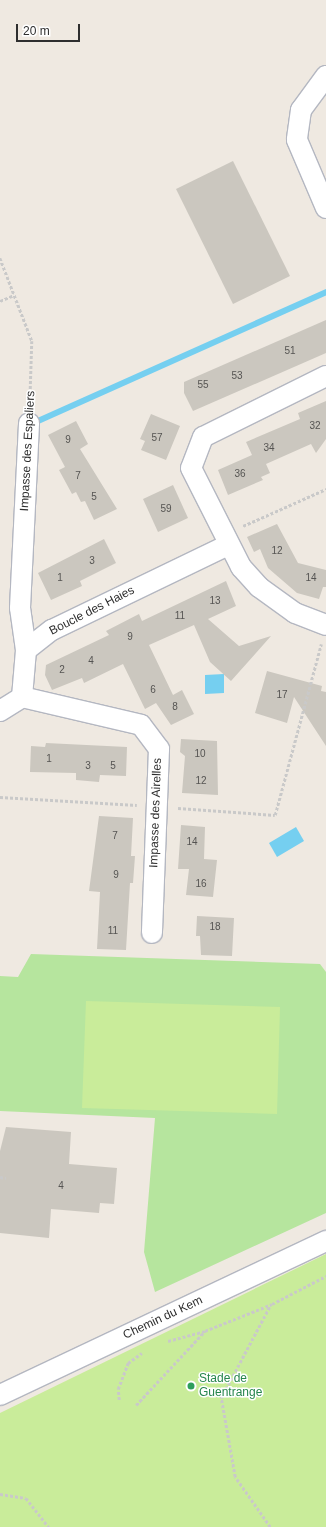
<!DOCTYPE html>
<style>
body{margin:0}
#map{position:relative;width:326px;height:1527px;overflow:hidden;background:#efe9e1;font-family:Arial,sans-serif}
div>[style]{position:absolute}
.green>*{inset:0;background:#b6e59e}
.pitch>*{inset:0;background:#c9ec9a}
.water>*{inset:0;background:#75cff0}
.stream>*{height:6px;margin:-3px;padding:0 3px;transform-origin:3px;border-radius:3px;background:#75cff0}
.building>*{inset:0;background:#cbc7bf}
.path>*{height:2.5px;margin-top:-1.25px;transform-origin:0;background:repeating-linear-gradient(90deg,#c9c9c9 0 3px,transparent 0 5px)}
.roads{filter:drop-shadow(1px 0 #b4b7c1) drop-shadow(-1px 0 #b4b7c1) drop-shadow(0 1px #b4b7c1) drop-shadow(0 -1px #b4b7c1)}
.minor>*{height:20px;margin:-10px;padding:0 10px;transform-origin:10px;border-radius:10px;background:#fff}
.dots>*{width:11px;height:11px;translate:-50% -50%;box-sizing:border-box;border:2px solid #fff;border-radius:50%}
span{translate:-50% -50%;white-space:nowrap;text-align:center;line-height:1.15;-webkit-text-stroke:3px #fff;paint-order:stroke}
.number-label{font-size:10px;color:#555452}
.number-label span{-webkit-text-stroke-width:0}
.street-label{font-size:12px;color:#2e2e2e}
.leisure-label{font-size:12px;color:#27864d}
.left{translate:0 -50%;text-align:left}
.scale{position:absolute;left:16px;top:24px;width:64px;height:18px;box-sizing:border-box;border:2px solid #2e2e2e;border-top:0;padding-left:5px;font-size:12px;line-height:14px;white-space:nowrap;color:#2e2e2e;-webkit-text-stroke:3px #fff;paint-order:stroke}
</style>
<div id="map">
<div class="green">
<i style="clip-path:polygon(31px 954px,320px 964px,326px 972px,326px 1213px,155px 1292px,144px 1252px,155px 1118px,0 1111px,0 976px,18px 977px)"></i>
</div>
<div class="pitch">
<i style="clip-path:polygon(86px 1001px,280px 1007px,277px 1114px,82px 1108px)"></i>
<i style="clip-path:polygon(326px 1254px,326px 1527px,0 1527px,0 1413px)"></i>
</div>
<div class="water">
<i style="clip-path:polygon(224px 674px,224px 693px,205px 694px,205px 675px)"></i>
<i style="clip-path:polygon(296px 827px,304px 841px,277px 857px,269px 843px)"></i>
</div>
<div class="stream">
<i style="left:38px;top:421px;width:316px;rotate:-24.1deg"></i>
</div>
<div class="building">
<i style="clip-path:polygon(233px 161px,290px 276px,233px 304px,176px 189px)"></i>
<i style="clip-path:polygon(326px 320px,326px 353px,193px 411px,184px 393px,184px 382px)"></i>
<i style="clip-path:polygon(326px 401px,326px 439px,316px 453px,311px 444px,266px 464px,270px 473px,261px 477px,263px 480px,228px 495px,218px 470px,252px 455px,246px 442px,300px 419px,298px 413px)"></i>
<i style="clip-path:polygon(151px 414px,180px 426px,166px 460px,141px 450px,145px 441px,140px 439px)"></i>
<i style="clip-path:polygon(76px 421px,88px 444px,80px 449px,117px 509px,94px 520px,85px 501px,81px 502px,76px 492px,72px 494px,59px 470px,65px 467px,48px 435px)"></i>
<i style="clip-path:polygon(173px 485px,188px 518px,158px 532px,143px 499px)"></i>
<i style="clip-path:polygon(277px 524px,298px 563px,326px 570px,326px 587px,323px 587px,319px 599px,297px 593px,268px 568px,260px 549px,254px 552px,247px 537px)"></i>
<i style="clip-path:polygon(104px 539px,116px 563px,80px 581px,82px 586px,51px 600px,38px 573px)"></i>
<i style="clip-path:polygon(226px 581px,236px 606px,208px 619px,239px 646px,271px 636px,231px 681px,210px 662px,194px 625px,149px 645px,173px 695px,182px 690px,194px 714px,171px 725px,156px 703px,145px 709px,123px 664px,84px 683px,82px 678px,52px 690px,45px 675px,46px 665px,109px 635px,106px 631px,139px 614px,142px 621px)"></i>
<i style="clip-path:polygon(267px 671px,322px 686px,321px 691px,326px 692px,326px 746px,294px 697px,287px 723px,255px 713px)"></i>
<i style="clip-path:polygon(181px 739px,217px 741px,218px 795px,182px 793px,185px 756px,180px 752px)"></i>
<i style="clip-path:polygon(46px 743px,127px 747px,126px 776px,100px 775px,99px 782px,76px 780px,76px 773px,30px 772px,31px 746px,45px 747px)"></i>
<i style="clip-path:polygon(99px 816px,133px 818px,131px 856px,135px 856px,133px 883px,130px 883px,126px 950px,97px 949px,100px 892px,89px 891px)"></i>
<i style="clip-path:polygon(181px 825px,205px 827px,204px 859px,217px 860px,213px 897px,186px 895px,189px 869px,178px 869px)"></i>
<i style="clip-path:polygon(197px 916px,234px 918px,232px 956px,201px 955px,200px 936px,196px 936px)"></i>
<i style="clip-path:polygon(6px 1127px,71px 1132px,69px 1164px,117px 1168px,114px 1204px,100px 1203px,99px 1213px,51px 1209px,49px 1238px,0 1233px,0 1151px)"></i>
</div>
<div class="path">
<i style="left:0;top:258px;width:89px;rotate:68.9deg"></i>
<i style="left:32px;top:341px;width:62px;rotate:91.8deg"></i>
<i style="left:0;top:301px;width:15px;rotate:-23deg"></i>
<i style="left:243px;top:526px;width:91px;rotate:-24deg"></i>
<i style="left:0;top:797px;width:137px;rotate:3.3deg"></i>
<i style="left:178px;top:808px;width:97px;rotate:4.1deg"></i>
<i style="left:275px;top:815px;width:177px;rotate:-74.9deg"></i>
<i style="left:0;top:1177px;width:6px;rotate:9deg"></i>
<i style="left:168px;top:1341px;width:38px;rotate:-15deg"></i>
<i style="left:205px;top:1331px;width:72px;rotate:-21.9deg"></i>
<i style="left:272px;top:1304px;width:61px;rotate:-27.4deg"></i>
<i style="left:119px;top:1400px;width:11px;rotate:-95deg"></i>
<i style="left:118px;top:1389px;width:28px;rotate:-69deg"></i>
<i style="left:128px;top:1363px;width:17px;rotate:-36deg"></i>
<i style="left:136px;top:1405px;width:101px;rotate:-47deg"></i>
<i style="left:0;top:1494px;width:26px;rotate:9deg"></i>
<i style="left:26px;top:1498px;width:37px;rotate:52deg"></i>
<i style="left:270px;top:1527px;width:61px;rotate:-125deg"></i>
<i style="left:235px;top:1477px;width:80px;rotate:-100deg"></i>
<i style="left:221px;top:1398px;width:106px;rotate:-62deg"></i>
</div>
<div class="roads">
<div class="minor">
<i style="left:326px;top:76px;width:42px;rotate:126.3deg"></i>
<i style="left:301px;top:110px;width:30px;rotate:98deg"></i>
<i style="left:297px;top:140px;width:74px;rotate:66.9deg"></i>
<i style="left:326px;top:376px;width:137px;rotate:153.6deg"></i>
<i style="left:203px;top:437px;width:33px;rotate:111deg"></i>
<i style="left:191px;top:468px;width:111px;rotate:63.2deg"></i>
<i style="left:241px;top:567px;width:27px;rotate:48deg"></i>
<i style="left:259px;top:587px;width:44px;rotate:35.8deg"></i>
<i style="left:295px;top:613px;width:33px;rotate:21deg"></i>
<i style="left:26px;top:650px;width:42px;rotate:-98.1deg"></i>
<i style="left:20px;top:608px;width:185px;rotate:-87.2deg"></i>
<i style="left:22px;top:697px;width:122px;rotate:13.2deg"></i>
<i style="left:141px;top:725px;width:30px;rotate:53deg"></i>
<i style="left:159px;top:749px;width:184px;rotate:92.2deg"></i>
<i style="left:0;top:711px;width:26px;rotate:-32deg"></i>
<i style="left:22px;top:697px;width:47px;rotate:-85.1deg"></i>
<i style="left:26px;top:650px;width:33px;rotate:-38deg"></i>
<i style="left:52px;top:630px;width:195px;rotate:-25.8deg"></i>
<i style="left:0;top:1395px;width:361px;rotate:-25.3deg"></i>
</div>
</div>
<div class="dots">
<i style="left:191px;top:1386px;background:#2e9e5b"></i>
</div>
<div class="number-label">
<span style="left:290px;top:351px">51</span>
<span style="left:237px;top:376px">53</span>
<span style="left:203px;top:385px">55</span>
<span style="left:315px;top:426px">32</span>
<span style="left:157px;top:438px">57</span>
<span style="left:68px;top:440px">9</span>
<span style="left:269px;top:448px">34</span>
<span style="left:240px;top:474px">36</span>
<span style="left:78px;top:476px">7</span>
<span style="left:94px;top:497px">5</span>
<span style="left:166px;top:509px">59</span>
<span style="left:277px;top:551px">12</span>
<span style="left:92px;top:561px">3</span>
<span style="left:60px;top:578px">1</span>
<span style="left:311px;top:578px">14</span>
<span style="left:215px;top:601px">13</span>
<span style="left:180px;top:616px">11</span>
<span style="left:130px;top:637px">9</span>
<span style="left:91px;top:661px">4</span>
<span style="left:62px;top:670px">2</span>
<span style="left:153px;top:690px">6</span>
<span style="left:282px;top:695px">17</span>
<span style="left:175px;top:707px">8</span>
<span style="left:200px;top:754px">10</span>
<span style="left:49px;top:759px">1</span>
<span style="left:88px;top:766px">3</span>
<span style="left:113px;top:766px">5</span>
<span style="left:201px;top:781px">12</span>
<span style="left:115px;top:836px">7</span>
<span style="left:192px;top:842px">14</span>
<span style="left:116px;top:875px">9</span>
<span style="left:201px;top:884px">16</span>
<span style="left:215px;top:927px">18</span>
<span style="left:113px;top:931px">11</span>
<span style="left:61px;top:1186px">4</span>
</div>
<div class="street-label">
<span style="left:28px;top:451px;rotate:-87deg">Impasse des Espaliers</span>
<span style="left:92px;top:611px;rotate:-27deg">Boucle des Haies</span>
<span style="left:156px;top:813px;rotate:-88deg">Impasse des Airelles</span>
<span style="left:163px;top:1318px;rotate:-25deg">Chemin du Kem</span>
</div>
<div class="leisure-label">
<span class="left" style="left:199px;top:1386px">Stade de<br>Guentrange</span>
</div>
<div class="scale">20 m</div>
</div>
